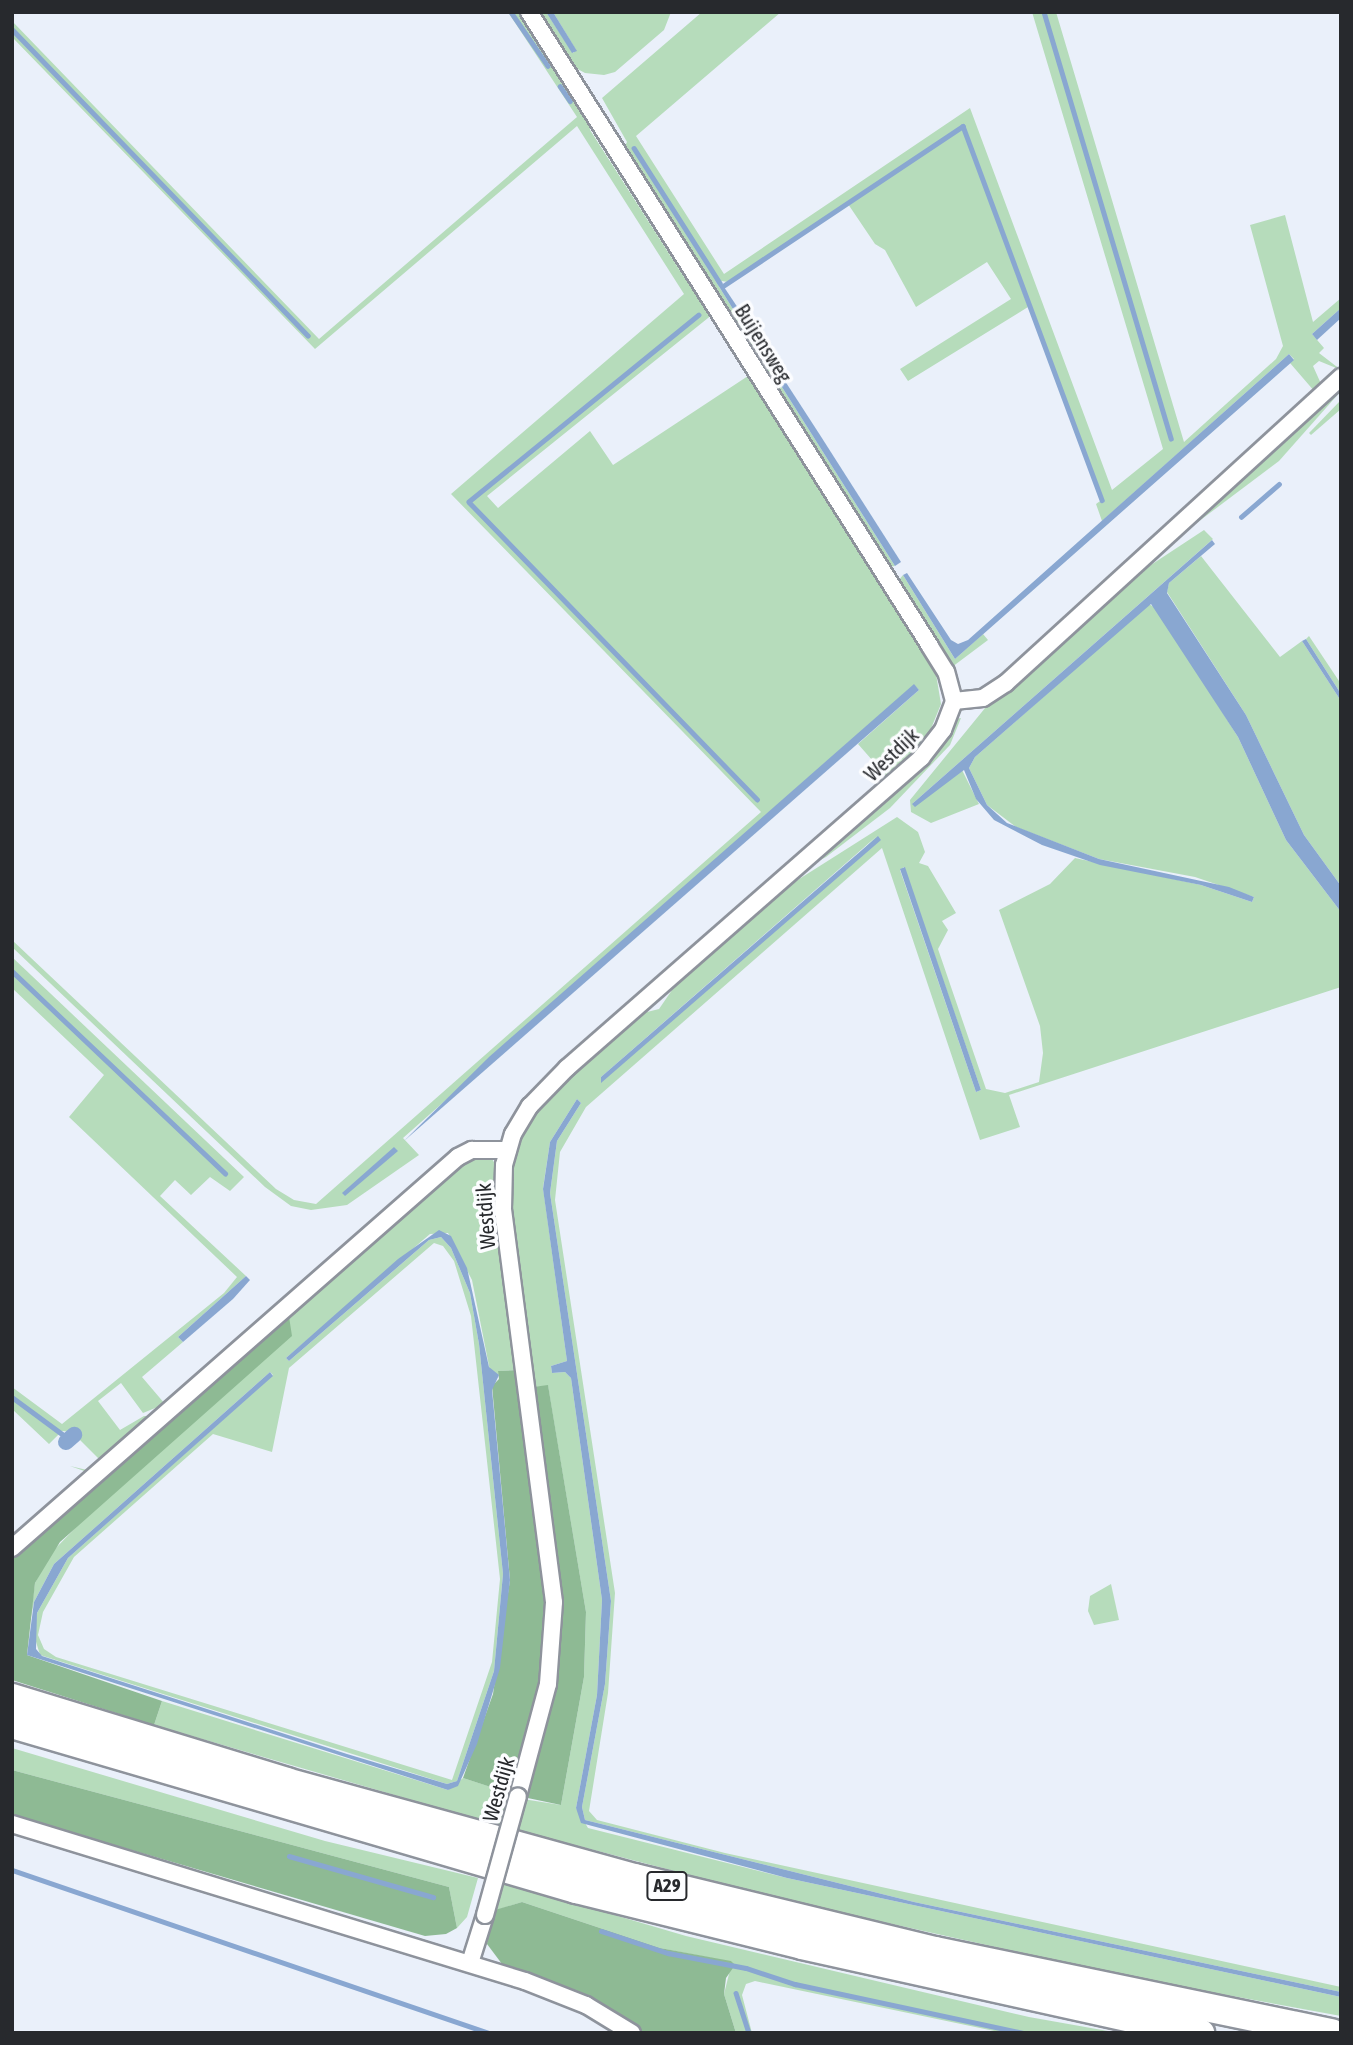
<!DOCTYPE html>
<style>
body{margin:0}
#map{position:relative;width:1353px;height:2045px;overflow:hidden;background:#eaf0fa;font-family:"Asap Condensed",sans-serif}
div>[style]{position:absolute}
.green>*{inset:0;background:#b6dcbb}
.forest>*{inset:0;background:#8eba94}
.water>*{inset:0;background:#89a7d1}
.stream>*{height:4.5px;margin:-2.25px;padding:0 2.25px;transform-origin:2.25px;border-radius:2.25px;background:#89a7d1}
.canal>*{height:16px;margin:-8px;padding:0 8px;transform-origin:8px;border-radius:8px;background:#89a7d1}
.roads{filter:drop-shadow(2px 0 #8e939c) drop-shadow(-2px 0 #8e939c) drop-shadow(0 2px #8e939c) drop-shadow(0 -2px #8e939c)}
.minor>*{height:16px;margin:-8px;padding:0 8px;transform-origin:8px;border-radius:8px;background:#fff}
.motorway>*{height:28px;margin:-14px;padding:0 14px;transform-origin:14px;border-radius:14px;background:#fff}
.bridges{filter:drop-shadow(2px 0 #8e939c) drop-shadow(-2px 0 #8e939c) drop-shadow(0 2px #8e939c) drop-shadow(0 -2px #8e939c)}
.minor-bridge>*{height:16px;margin:-8px;padding:0 8px;transform-origin:8px;border-radius:8px;background:#fff}
span{translate:-50% -50%;white-space:nowrap;text-align:center;line-height:1.15;-webkit-text-stroke:7px #fcfdff;paint-order:stroke}
.shield-label span{padding:2px 5px;background:#fcfdff;border:2px solid;border-radius:5px;-webkit-text-stroke-width:0}
.shield-label{font-size:19px;color:#27292d;font-weight:700}
.street-label{font-size:21px;color:#27292d}
.frame{position:absolute;inset:0;border:14px solid #27292d;pointer-events:none}
</style>
<div id="map">
<div class="green">
<i style="clip-path:polygon(508px 12px,520px 12px,530px 26px,589px 118px,590px 130px,684px 277px,713px 314px,487px 496px,498px 508px,590px 431px,613px 465px,751px 374px,935px 668px,941px 704px,926px 741px,887px 777px,858px 744px,919px 690px,914px 685px,403px 1138px,419px 1155px,347px 1205px,311px 1210px,291px 1206px,265px 1187px,12px 947px,12px 940px,276px 1189px,294px 1200px,316px 1204px,761px 812px,451px 494px,684px 294px,577px 126px,315px 349px,12px 37px,12px 21px,319px 339px,577px 117px)"></i>
<i style="clip-path:polygon(536px 12px,546px 12px,573px 53px,576px 50px,553px 12px,671px 12px,664px 30px,615px 72px,604px 75px,585px 73px,572px 66px)"></i>
<i style="clip-path:polygon(702px 12px,781px 12px,636px 136px,724px 274px,970px 108px,1112px 490px,1163px 449px,1032px 12px,1056px 12px,1184px 442px,1276px 359px,1283px 346px,1250px 225px,1285px 215px,1313px 322px,1341px 298px,1341px 308px,1312px 334px,1324px 348px,1319px 353px,1341px 370px,1319px 361px,1313px 366px,1322px 386px,1315px 392px,1290px 363px,1294px 359px,1289px 354px,1102px 521px,1096px 504px,1103px 499px,963px 125px,728px 282px,715px 280px,760px 353px,752px 353px,623px 150px,627px 142px,602px 98px)"></i>
<i style="clip-path:polygon(963px 128px,1028px 307px,908px 381px,900px 369px,1011px 299px,987px 262px,916px 307px,885px 250px,875px 244px,848px 204px)"></i>
<i style="clip-path:polygon(768px 365px,895px 566px,888px 567px,764px 370px)"></i>
<i style="clip-path:polygon(1341px 383px,1341px 391px,1279px 461px,1146px 561px)"></i>
<i style="clip-path:polygon(1341px 400px,1341px 409px,1311px 435px,1309px 433px)"></i>
<i style="clip-path:polygon(1204px 530px,1213px 539px,912px 804px,962px 770px,979px 804px,931px 823px,911px 812px,910px 800px,990px 702px,1125px 582px)"></i>
<i style="clip-path:polygon(1201px 556px,1280px 657px,1302px 641px,1341px 701px,1341px 886px,1304px 835px,1246px 715px,1167px 592px,1169px 583px)"></i>
<i style="clip-path:polygon(903px 575px,955px 659px,983px 634px,988px 640px,952px 667px,898px 581px)"></i>
<i style="clip-path:polygon(evenodd,1149px 604px,1157px 609px,1238px 737px,1286px 840px,1341px 912px,1341px 987px,1009px 1095px,1020px 1127px,980px 1140px,882px 848px,586px 1107px,560px 1152px,555px 1200px,615px 1593px,608px 1693px,589px 1811px,597px 1820px,725px 1853px,1341px 1987px,1341px 1992px,914px 1902px,585px 1820px,582px 1807px,605px 1684px,611px 1601px,550px 1193px,557px 1141px,581px 1103px,577px 1099px,550px 1142px,543px 1188px,567px 1361px,551px 1366px,552px 1373px,565px 1372px,571px 1378px,602px 1600px,597px 1695px,576px 1808px,588px 1828px,787px 1878px,1341px 1997px,1341px 2016px,1139px 1979px,789px 1901px,487px 1822px,154px 1725px,162px 1701px,448px 1790px,463px 1778px,510px 1793px,510px 1797px,561px 1805px,584px 1677px,586px 1612px,548px 1386px,533px 1387px,509px 1203px,511px 1166px,522px 1129px,547px 1095px,639px 1014px,659px 1009px,681px 977px,774px 895px,897px 817px,918px 832px,925px 852px,919px 863px,928px 866px,956px 913px,942px 921px,948px 930px,938px 949px,986px 1089px,1005px 1093px,1039px 1082px,1043px 1053px,1040px 1026px,999px 910px,1050px 884px,1075px 858px,1201px 885px,1252px 902px,1254px 897px,1195px 877px,1099px 859px,1016px 827px,987px 805px,969px 768px,975px 757px,1149px 604px,877px 836px,831px 881px,601px 1082px,601px 1077px,877px 836px,1149px 604px,904px 867px,981px 1090px,976px 1092px,900px 870px,904px 867px)"></i>
<i style="clip-path:polygon(1309px 636px,1341px 684px,1341px 694px,1306px 639px)"></i>
<i style="clip-path:polygon(961px 718px,950px 745px,890px 808px,826px 857px,803px 869px,955px 719px)"></i>
<i style="clip-path:polygon(12px 957px,244px 1177px,230px 1191px,210px 1177px,191px 1195px,175px 1180px,160px 1196px,246px 1276px,178px 1337px,183px 1342px,142px 1377px,165px 1404px,143px 1413px,121px 1383px,98px 1401px,120px 1430px,144px 1416px,154px 1416px,90px 1473px,70px 1466px,87px 1470px,101px 1461px,72px 1432px,62px 1431px,49px 1444px,12px 1409px,12px 1387px,62px 1424px,224px 1293px,237px 1277px,69px 1117px,104px 1075px,12px 988px)"></i>
<i style="clip-path:polygon(evenodd,467px 1157px,491px 1157px,495px 1164px,519px 1370px,498px 1371px,499px 1375px,490px 1371px,472px 1280px,448px 1233px,430px 1234px,286px 1358px,289px 1361px,429px 1240px,441px 1237px,451px 1248px,470px 1293px,479px 1344px,503px 1574px,494px 1671px,457px 1781px,447px 1784px,40px 1655px,34px 1635px,37px 1613px,68px 1558px,273px 1375px,270px 1372px,54px 1564px,34px 1602px,28px 1632px,35px 1583px,51px 1553px,288px 1310px,467px 1157px,434px 1243px,443px 1246px,454px 1261px,471px 1316px,500px 1579px,492px 1662px,452px 1780px,56px 1657px,44px 1649px,38px 1635px,43px 1612px,74px 1557px,213px 1434px,272px 1452px,289px 1368px,434px 1243px)"></i>
<i style="clip-path:polygon(1111px 1584px,1119px 1620px,1094px 1625px,1088px 1611px,1090px 1596px)"></i>
<i style="clip-path:polygon(12px 1748px,325px 1841px,478px 1878px,467px 1917px,457px 1928px,449px 1887px,12px 1770px)"></i>
<i style="clip-path:polygon(502px 1882px,686px 1936px,1029px 2017px,1119px 2033px,1004px 2033px,755px 1981px,746px 1984px,742px 1995px,752px 2033px,736px 2033px,724px 1994px,732px 1962px,660px 1948px,522px 1902px,497px 1910px)"></i>
</div>
<div class="forest">
<i style="clip-path:polygon(288px 1310px,292px 1336px,60px 1542px,35px 1583px,27px 1655px,162px 1701px,154px 1725px,12px 1680px,13px 1557px)"></i>
<i style="clip-path:polygon(519px 1370px,547px 1617px,541px 1681px,512px 1794px,463px 1778px,493px 1694px,510px 1580px,492px 1386px,499px 1379px,498px 1371px)"></i>
<i style="clip-path:polygon(548px 1385px,586px 1612px,584px 1677px,561px 1805px,523px 1797px,558px 1579px,533px 1387px)"></i>
<i style="clip-path:polygon(12px 1770px,449px 1887px,457px 1928px,446px 1934px,425px 1936px,12px 1815px)"></i>
<i style="clip-path:polygon(522px 1902px,660px 1948px,731px 1961px,735px 1965px,726px 1978px,724px 1994px,736px 2033px,641px 2033px,606px 2010px,502px 1964px,487px 1944px,489px 1916px,495px 1910px)"></i>
</div>
<div class="water">
<i style="clip-path:polygon(546px 12px,553px 12px,577px 51px,572px 53px)"></i>
<i style="clip-path:polygon(718px 278px,766px 350px,760px 353px,715px 280px)"></i>
<i style="clip-path:polygon(1341px 308px,1341px 318px,1317px 340px,1312px 334px)"></i>
<i style="clip-path:polygon(1289px 354px,1294px 360px,955px 659px,903px 575px,907px 573px,951px 640px,958px 644px,968px 640px)"></i>
<i style="clip-path:polygon(772px 361px,820px 435px,901px 562px,895px 566px,768px 365px)"></i>
<i style="clip-path:polygon(1212px 540px,1215px 544px,1169px 583px,1167px 593px,1246px 715px,1304px 835px,1341px 886px,1341px 912px,1286px 840px,1238px 737px,1151px 604px,975px 757px,969px 768px,987px 805px,1007px 823px,1099px 859px,1229px 887px,1254px 897px,1252px 902px,1201px 885px,1100px 865px,1042px 845px,994px 820px,976px 799px,964px 770px,915px 807px,912px 804px)"></i>
<i style="clip-path:polygon(1306px 639px,1341px 694px,1341px 701px,1302px 641px)"></i>
<i style="clip-path:polygon(914px 684px,919px 690px,404px 1141px,489px 1057px)"></i>
<i style="clip-path:polygon(878px 836px,881px 840px,601px 1083px,601px 1077px)"></i>
<i style="clip-path:polygon(905px 867px,981px 1090px,976px 1092px,900px 869px)"></i>
<i style="clip-path:polygon(577px 1099px,581px 1103px,557px 1141px,550px 1193px,611px 1601px,605px 1684px,582px 1807px,585px 1820px,914px 1902px,1341px 1992px,1341px 1997px,787px 1878px,581px 1823px,576px 1808px,597px 1695px,602px 1600px,571px 1378px,565px 1372px,552px 1373px,551px 1366px,567px 1361px,543px 1189px,550px 1142px)"></i>
<i style="clip-path:polygon(394px 1147px,398px 1151px,345px 1196px,342px 1193px)"></i>
<i style="clip-path:polygon(439px 1230px,451px 1236px,467px 1268px,489px 1367px,499px 1375px,492px 1390px,510px 1580px,500px 1668px,477px 1744px,458px 1786px,448px 1790px,27px 1655px,34px 1602px,54px 1564px,270px 1372px,273px 1376px,68px 1558px,37px 1613px,36px 1649px,42px 1656px,347px 1754px,447px 1784px,457px 1781px,494px 1671px,503px 1574px,479px 1344px,470px 1293px,451px 1248px,441px 1237px,429px 1240px,289px 1361px,286px 1358px,398px 1259px)"></i>
<i style="clip-path:polygon(246px 1276px,250px 1280px,233px 1299px,183px 1342px,178px 1337px)"></i>
</div>
<div class="stream">
<i style="left:511px;top:12px;width:65px;rotate:55.6deg"></i>
<i style="left:1044px;top:12px;width:445px;rotate:73.4deg"></i>
<i style="left:12px;top:29px;width:426px;rotate:46deg"></i>
<i style="left:560px;top:86px;width:18px;rotate:56deg"></i>
<i style="left:634px;top:148px;width:160px;rotate:57.5deg"></i>
<i style="left:723px;top:286px;width:288px;rotate:-33.7deg"></i>
<i style="left:963px;top:126px;width:399px;rotate:69.6deg"></i>
<i style="left:699px;top:315px;width:296px;rotate:140.9deg"></i>
<i style="left:469px;top:502px;width:414px;rotate:45.9deg"></i>
<i style="left:1241px;top:517px;width:50px;rotate:-41deg"></i>
<i style="left:12px;top:971px;width:294px;rotate:43.5deg"></i>
<i style="left:12px;top:1397px;width:71px;rotate:36.4deg"></i>
<i style="left:289px;top:1856px;width:150px;rotate:15.9deg"></i>
<i style="left:12px;top:1870px;width:504px;rotate:18.87deg"></i>
<i style="left:601px;top:1931px;width:71px;rotate:18.2deg"></i>
<i style="left:668px;top:1953px;width:79px;rotate:10.9deg"></i>
<i style="left:746px;top:1968px;width:52px;rotate:18.1deg"></i>
<i style="left:795px;top:1984px;width:233px;rotate:12.1deg"></i>
<i style="left:736px;top:1993px;width:42px;rotate:72deg"></i>
</div>
<div class="canal">
<i style="left:66px;top:1442px;width:11px;rotate:-41deg"></i>
</div>
<div class="roads">
<div class="minor">
<i style="left:954px;top:701px;width:29px;rotate:-6deg"></i>
<i style="left:983px;top:698px;width:27px;rotate:-33deg"></i>
<i style="left:1006px;top:683px;width:454px;rotate:-42.4deg"></i>
<i style="left:12px;top:1548px;width:593px;rotate:-41.24deg"></i>
<i style="left:458px;top:1157px;width:16px;rotate:-27deg"></i>
<i style="left:472px;top:1150px;width:36px"></i>
<i style="left:518px;top:1796px;width:116px;rotate:-75deg"></i>
<i style="left:548px;top:1684px;width:82px;rotate:-85.8deg"></i>
<i style="left:554px;top:1602px;width:396px;rotate:-97.4deg"></i>
<i style="left:503px;top:1209px;width:44px;rotate:-88.7deg"></i>
<i style="left:504px;top:1165px;width:32px;rotate:-74deg"></i>
<i style="left:513px;top:1134px;width:33px;rotate:-59deg"></i>
<i style="left:530px;top:1106px;width:53px;rotate:-45.8deg"></i>
<i style="left:567px;top:1068px;width:471px;rotate:-41.2deg"></i>
<i style="left:921px;top:758px;width:36px;rotate:-52deg"></i>
<i style="left:943px;top:730px;width:31px;rotate:-69deg"></i>
<i style="left:954px;top:701px;width:30px;rotate:-105deg"></i>
<i style="left:946px;top:672px;width:31px;rotate:-122deg"></i>
<i style="left:930px;top:646px;width:750px;rotate:-122.31deg"></i>
<i style="left:12px;top:1824px;width:536px;rotate:17.02deg"></i>
<i style="left:525px;top:1981px;width:66px;rotate:21.5deg"></i>
<i style="left:586px;top:2005px;width:54px;rotate:31.3deg"></i>
<i style="left:470px;top:1963px;width:50px;rotate:-72.6deg"></i>
</div>
<div class="motorway">
<i style="left:12px;top:1698px;width:287px;rotate:17deg"></i>
<i style="left:286px;top:1782px;width:362px;rotate:15.4deg"></i>
<i style="left:635px;top:1878px;width:309px;rotate:13.7deg"></i>
<i style="left:935px;top:1951px;width:405px;rotate:11.7deg"></i>
<i style="left:12px;top:1724px;width:588px;rotate:16.31deg"></i>
<i style="left:576px;top:1889px;width:233px;rotate:13.9deg"></i>
<i style="left:802px;top:1945px;width:408px;rotate:12.5deg"></i>
</div>
</div>
<div class="bridges">
<div class="minor-bridge">
<i style="left:485px;top:1915px;width:123px;rotate:-74.5deg"></i>
</div>
</div>
<div class="shield-label">
<span style="left:667px;top:1886px">A29</span>
</div>
<div class="street-label">
<span style="left:764px;top:343px;rotate:58deg">Buijensweg</span>
<span style="left:891px;top:754px;rotate:-44deg">Westdijk</span>
<span style="left:485px;top:1216px;rotate:-94deg">Westdijk</span>
<span style="left:498px;top:1789px;rotate:-74deg">Westdijk</span>
</div>
<div class="frame"></div>
</div>
